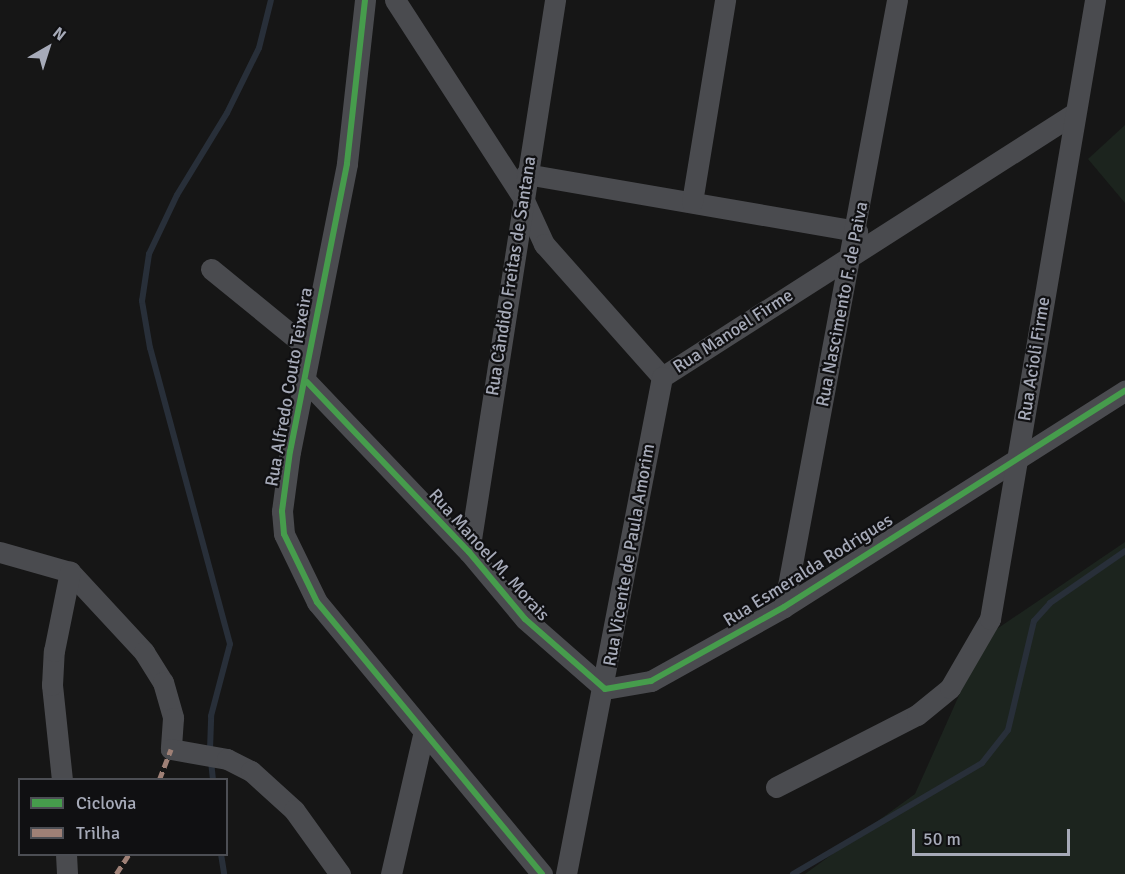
<!DOCTYPE html>
<meta charset="utf-8">
<style>
body{margin:0}
#map{position:relative;width:1125px;height:874px;overflow:hidden;background:#161616;font-family:Signika,sans-serif}
div>[style]{position:absolute}
.green>*{inset:0;background:#1c241e}
.stream>*{height:6px;margin:-3px;padding:0 3px;transform-origin:3px;border-radius:3px;background:#282f39}
.minor>*{height:21px;margin:-10.5px;padding:0 10.5px;transform-origin:10.5px;border-radius:10.5px;background:#4a4b4f}
.quiet>*{height:4.5px;margin-top:-2.25px;transform-origin:0;background:repeating-linear-gradient(90deg,#9e8076 0 9px,transparent 0 13.5px)}
.cycleway>*{height:6px;margin:-3px;padding:0 3px;transform-origin:3px;border-radius:3px;background:#469c4c}
span{translate:-50% -50%;white-space:nowrap;text-align:center;line-height:1.15;-webkit-text-stroke:4.5px #101012;paint-order:stroke}
.street-label{font-size:18px;color:#a6aab8}
.legend{position:absolute;left:18px;top:778px;width:210px;height:78px;box-sizing:border-box;background:#101012;border:2px solid #4c4e54;margin:0;padding:8px 10px;list-style:none;font-size:18px;color:#a6aab8}
.legend li{display:flex;align-items:center;gap:12px;height:30px}
.legend b{width:30px;border:2px solid #4c4e54}
.north{position:absolute;left:18px;top:18px;width:60px;height:60px;-webkit-text-stroke:4px #101012;paint-order:stroke;rotate:39deg;font-size:16px;font-weight:700;line-height:24px;text-align:center;color:#a6aab8}
.north::after{content:'';display:block;margin:auto;width:21px;height:27px;background:#a6aab8;clip-path:polygon(50% 0,100% 100%,50% 72%,0 100%)}
.scale{position:absolute;left:912px;top:829px;width:158px;height:27px;box-sizing:border-box;border:3px solid #a6aab8;border-top:0;padding-left:8px;font-size:18px;line-height:21px;white-space:nowrap;color:#a6aab8;-webkit-text-stroke:4px #101012;paint-order:stroke}
</style>
<div id="map">
<div class="green">
<i style="clip-path:polygon(1125px 125px,1125px 203px,1088px 159px)"></i>
<i style="clip-path:polygon(1125px 542px,1125px 874px,805px 874px,915px 794px,985px 637px)"></i>
</div>
<div class="stream">
<i style="left:210px;top:750px;width:34px;rotate:-88deg"></i>
<i style="left:211px;top:716px;width:74px;rotate:-75.2deg"></i>
<i style="left:230px;top:644px;width:307px;rotate:-105.1deg"></i>
<i style="left:150px;top:348px;width:48px;rotate:-99.7deg"></i>
<i style="left:142px;top:301px;width:48px;rotate:-81.5deg"></i>
<i style="left:149px;top:254px;width:65px;rotate:-64.6deg"></i>
<i style="left:177px;top:195px;width:96px;rotate:-58.6deg"></i>
<i style="left:227px;top:113px;width:72px;rotate:-63.8deg"></i>
<i style="left:259px;top:48px;width:49px;rotate:-76deg"></i>
<i style="left:211px;top:761px;width:19px;rotate:84deg"></i>
<i style="left:221px;top:854px;width:20px;rotate:81deg"></i>
<i style="left:793px;top:874px;width:219px;rotate:-30.4deg"></i>
<i style="left:982px;top:763px;width:42px;rotate:-51.8deg"></i>
<i style="left:1008px;top:730px;width:112px;rotate:-76.6deg"></i>
<i style="left:1034px;top:621px;width:24px;rotate:-48deg"></i>
<i style="left:1050px;top:603px;width:91px;rotate:-34.7deg"></i>
</div>
<div class="minor">
<i style="left:365px;top:0;width:165px;rotate:96.3deg"></i>
<i style="left:347px;top:164px;width:293px;rotate:101.2deg"></i>
<i style="left:290px;top:451px;width:61px;rotate:97.6deg"></i>
<i style="left:282px;top:511px;width:23px;rotate:85deg"></i>
<i style="left:284px;top:534px;width:76px;rotate:64.1deg"></i>
<i style="left:317px;top:602px;width:353px;rotate:50.4deg"></i>
<i style="left:395px;top:0;width:236px;rotate:57.1deg"></i>
<i style="left:523px;top:198px;width:51px;rotate:65.5deg"></i>
<i style="left:544px;top:244px;width:178px;rotate:48.4deg"></i>
<i style="left:526px;top:174px;width:336px;rotate:9.8deg"></i>
<i style="left:692px;top:202px;width:205px;rotate:-80.7deg"></i>
<i style="left:211px;top:269px;width:127px;rotate:39.2deg"></i>
<i style="left:662px;top:377px;width:490px;rotate:-32.6deg"></i>
<i style="left:307px;top:382px;width:235px;rotate:46.4deg"></i>
<i style="left:469px;top:552px;width:87px;rotate:50.1deg"></i>
<i style="left:525px;top:619px;width:106px;rotate:41.2deg"></i>
<i style="left:605px;top:689px;width:47px;rotate:-9.9deg"></i>
<i style="left:651px;top:681px;width:152px;rotate:-29.1deg"></i>
<i style="left:784px;top:607px;width:404px;rotate:-32.4deg"></i>
<i style="left:0;top:552px;width:73px;rotate:15.9deg"></i>
<i style="left:70px;top:572px;width:109px;rotate:47.2deg"></i>
<i style="left:144px;top:652px;width:36px;rotate:58deg"></i>
<i style="left:163px;top:682px;width:37px;rotate:74deg"></i>
<i style="left:173px;top:718px;width:31px;rotate:94deg"></i>
<i style="left:171px;top:749px;width:57px;rotate:10.1deg"></i>
<i style="left:227px;top:759px;width:27px;rotate:27deg"></i>
<i style="left:251px;top:771px;width:58px;rotate:42.2deg"></i>
<i style="left:294px;top:810px;width:79px;rotate:54.3deg"></i>
<i style="left:469px;top:552px;width:559px;rotate:-81.14deg"></i>
<i style="left:784px;top:607px;width:617px;rotate:-79.45deg"></i>
<i style="left:62px;top:780px;width:96px;rotate:-96deg"></i>
<i style="left:52px;top:685px;width:34px;rotate:-87deg"></i>
<i style="left:54px;top:651px;width:81px;rotate:-78.6deg"></i>
<i style="left:776px;top:787px;width:158px;rotate:-27.1deg"></i>
<i style="left:917px;top:715px;width:43px;rotate:-39.3deg"></i>
<i style="left:950px;top:688px;width:80px;rotate:-59.9deg"></i>
<i style="left:990px;top:619px;width:628px;rotate:-80.37deg"></i>
<i style="left:66px;top:854px;width:20px;rotate:87deg"></i>
<i style="left:391px;top:874px;width:143px;rotate:-77deg"></i>
<i style="left:566px;top:874px;width:506px;rotate:-79.07deg"></i>
</div>
<div class="quiet">
<i style="left:159px;top:780px;width:33px;rotate:-69deg"></i>
<i style="left:116px;top:874px;width:24px;rotate:-57deg"></i>
</div>
<div class="cycleway">
<i style="left:365px;top:0;width:165px;rotate:96.3deg"></i>
<i style="left:347px;top:164px;width:293px;rotate:101.2deg"></i>
<i style="left:290px;top:451px;width:61px;rotate:97.6deg"></i>
<i style="left:282px;top:511px;width:23px;rotate:85deg"></i>
<i style="left:284px;top:534px;width:76px;rotate:64.1deg"></i>
<i style="left:317px;top:602px;width:353px;rotate:50.4deg"></i>
<i style="left:307px;top:382px;width:235px;rotate:46.4deg"></i>
<i style="left:469px;top:552px;width:87px;rotate:50.1deg"></i>
<i style="left:525px;top:619px;width:106px;rotate:41.2deg"></i>
<i style="left:605px;top:689px;width:47px;rotate:-9.9deg"></i>
<i style="left:651px;top:681px;width:152px;rotate:-29.1deg"></i>
<i style="left:784px;top:607px;width:404px;rotate:-32.4deg"></i>
</div>
<div class="street-label">
<span style="left:511px;top:276px;rotate:-81deg">Rua Cândido Freitas de Santana</span>
<span style="left:842px;top:304px;rotate:-79deg">Rua Nascimento F. de Paiva</span>
<span style="left:733px;top:331px;rotate:-33deg">Rua Manoel Firme</span>
<span style="left:1034px;top:359px;rotate:-81deg">Rua Acioli Firme</span>
<span style="left:289px;top:387px;rotate:-80deg">Rua Alfredo Couto Teixeira</span>
<span style="left:489px;top:555px;rotate:48deg">Rua Manoel M. Morais</span>
<span style="left:629px;top:555px;rotate:-80deg">Rua Vicente de Paula Amorim</span>
<span style="left:808px;top:570px;rotate:-32deg">Rua Esmeralda Rodrigues</span>
</div>
<ul class="legend">
<li><b style="height:8px;background:#469c4c"></b>Ciclovia</li>
<li><b style="height:8px;background:#9e8076"></b>Trilha</li>
</ul>
<div class="north">N</div>
<div class="scale">50 m</div>
</div>
